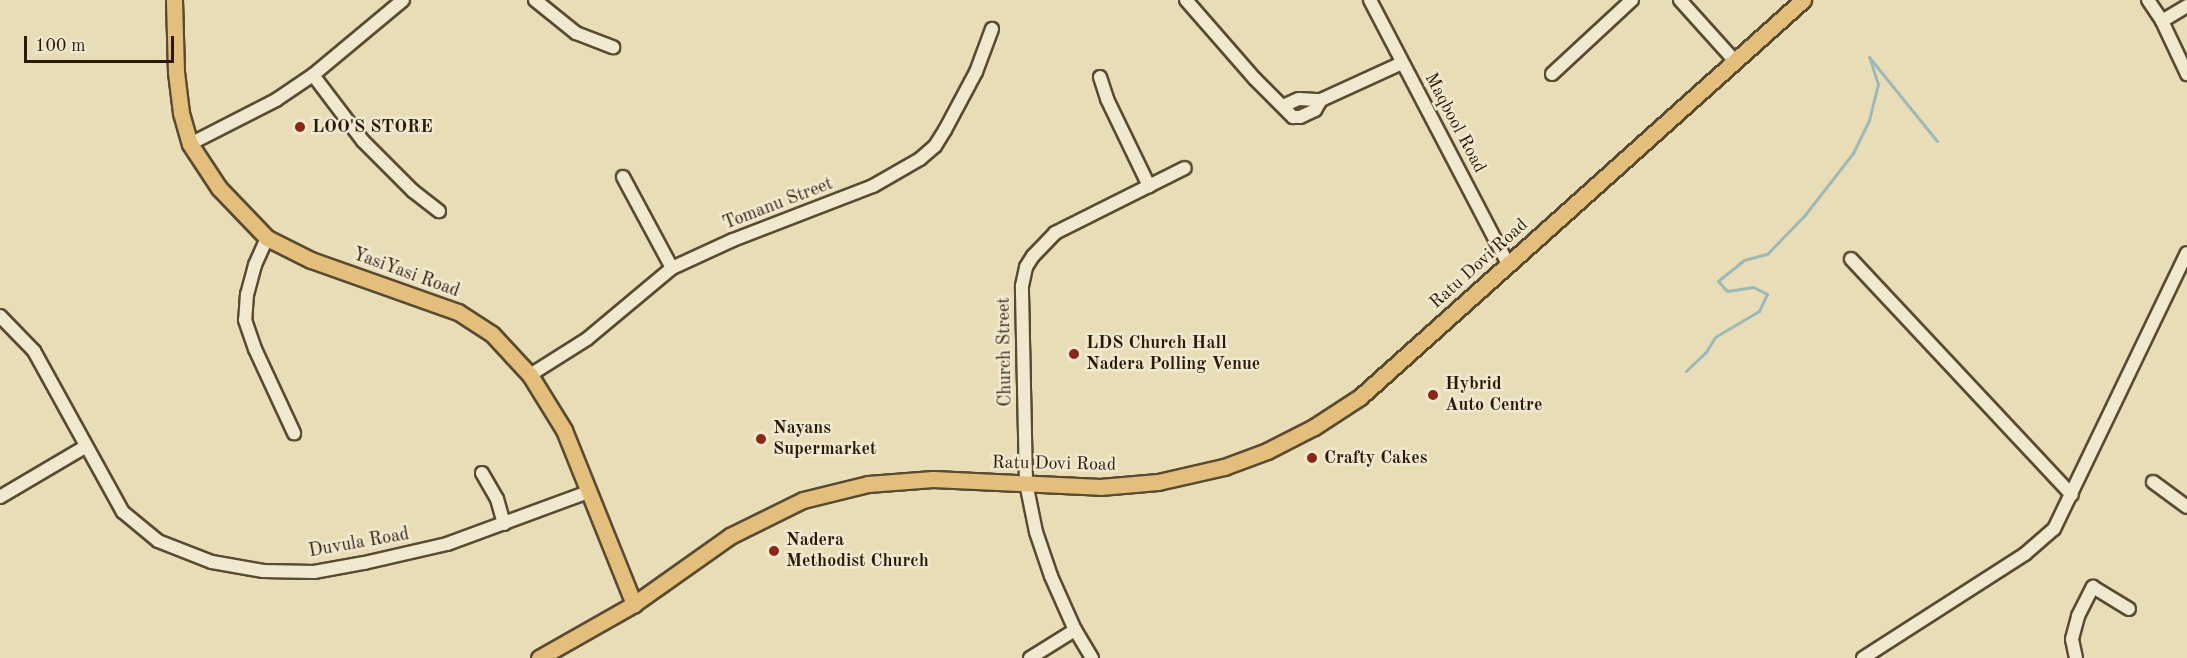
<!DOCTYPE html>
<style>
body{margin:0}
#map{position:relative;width:2187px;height:658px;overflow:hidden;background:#e8ddb6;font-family:"Old Standard TT",serif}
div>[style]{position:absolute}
.stream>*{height:3px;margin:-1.5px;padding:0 1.5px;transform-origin:1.5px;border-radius:1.5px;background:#9cb9b9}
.roads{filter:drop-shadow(2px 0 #594b32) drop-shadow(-2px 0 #594b32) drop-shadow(0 2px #594b32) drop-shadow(0 -2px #594b32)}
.minor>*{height:12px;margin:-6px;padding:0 6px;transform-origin:6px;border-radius:6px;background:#f0e9d0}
.major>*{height:15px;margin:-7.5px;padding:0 7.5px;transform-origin:7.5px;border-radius:7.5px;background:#e4be7b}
.dots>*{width:16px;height:16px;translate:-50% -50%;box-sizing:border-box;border:3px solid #f0e9d0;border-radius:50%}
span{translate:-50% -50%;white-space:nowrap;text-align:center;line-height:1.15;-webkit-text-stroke:5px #f0e9d0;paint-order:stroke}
.street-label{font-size:18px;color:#291a06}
.poi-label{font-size:18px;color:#291a06;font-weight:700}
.left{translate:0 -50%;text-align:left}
.scale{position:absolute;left:24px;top:36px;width:150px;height:27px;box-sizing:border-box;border:3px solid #291a06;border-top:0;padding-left:8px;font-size:18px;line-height:21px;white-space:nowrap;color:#291a06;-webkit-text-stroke:4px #f0e9d0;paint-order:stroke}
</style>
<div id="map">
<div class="stream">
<i style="left:1686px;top:371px;width:28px;rotate:-44deg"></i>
<i style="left:1706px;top:352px;width:17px;rotate:-59deg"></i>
<i style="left:1715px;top:337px;width:51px;rotate:-30.6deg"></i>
<i style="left:1759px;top:311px;width:19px;rotate:-65deg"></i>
<i style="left:1767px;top:294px;width:16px;rotate:-153deg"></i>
<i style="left:1753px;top:287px;width:26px;rotate:171deg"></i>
<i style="left:1727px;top:291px;width:13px;rotate:-132deg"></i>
<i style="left:1718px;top:281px;width:33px;rotate:-39deg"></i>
<i style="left:1744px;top:260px;width:24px;rotate:-15deg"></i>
<i style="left:1767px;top:254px;width:53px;rotate:-45.8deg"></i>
<i style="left:1804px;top:216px;width:80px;rotate:-52.1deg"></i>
<i style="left:1853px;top:153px;width:37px;rotate:-64deg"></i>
<i style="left:1869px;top:120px;width:37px;rotate:-76deg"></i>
<i style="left:1878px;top:84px;width:28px;rotate:-108deg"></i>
<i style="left:1869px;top:57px;width:108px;rotate:51deg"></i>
</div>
<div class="roads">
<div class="minor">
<i style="left:535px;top:0;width:53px;rotate:38.8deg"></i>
<i style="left:576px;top:33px;width:40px;rotate:21deg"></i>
<i style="left:1186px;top:0;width:105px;rotate:48.9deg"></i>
<i style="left:1255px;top:79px;width:54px;rotate:45deg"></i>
<i style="left:1293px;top:117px;width:7px"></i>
<i style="left:1300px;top:117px;width:17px;rotate:-25deg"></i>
<i style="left:1315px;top:110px;width:12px;rotate:-59deg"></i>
<i style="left:1321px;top:100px;width:89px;rotate:-24.6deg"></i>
<i style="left:1370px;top:0;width:298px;rotate:62.4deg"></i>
<i style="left:1680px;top:0;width:82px;rotate:48deg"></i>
<i style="left:2148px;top:0;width:25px;rotate:56deg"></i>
<i style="left:2162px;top:21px;width:59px;rotate:64.7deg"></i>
<i style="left:2162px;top:21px;width:29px;rotate:-31deg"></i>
<i style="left:1552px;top:74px;width:109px;rotate:-42.8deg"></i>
<i style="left:313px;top:75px;width:83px;rotate:52.9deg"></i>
<i style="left:363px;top:141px;width:71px;rotate:45deg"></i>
<i style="left:413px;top:191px;width:33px;rotate:38deg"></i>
<i style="left:1100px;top:77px;width:23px;rotate:72deg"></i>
<i style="left:1107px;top:99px;width:97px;rotate:64.2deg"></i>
<i style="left:1283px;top:106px;width:17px;rotate:-24deg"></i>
<i style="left:1299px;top:99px;width:22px;rotate:3deg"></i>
<i style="left:190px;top:144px;width:97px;rotate:-27.1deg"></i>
<i style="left:276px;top:100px;width:45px;rotate:-34deg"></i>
<i style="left:313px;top:75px;width:117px;rotate:-39.8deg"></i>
<i style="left:623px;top:177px;width:103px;rotate:61.7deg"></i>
<i style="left:267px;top:238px;width:30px;rotate:114deg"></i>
<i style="left:255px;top:265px;width:30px;rotate:105deg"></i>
<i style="left:247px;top:294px;width:26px;rotate:94deg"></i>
<i style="left:245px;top:320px;width:31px;rotate:71deg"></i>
<i style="left:255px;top:349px;width:93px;rotate:65.1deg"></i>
<i style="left:1851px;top:259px;width:323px;rotate:46.9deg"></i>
<i style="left:0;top:316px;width:49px;rotate:45.8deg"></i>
<i style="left:34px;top:351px;width:184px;rotate:61.1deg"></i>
<i style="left:123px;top:512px;width:45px;rotate:39.6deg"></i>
<i style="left:158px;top:541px;width:58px;rotate:21.3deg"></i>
<i style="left:212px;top:562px;width:52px;rotate:10deg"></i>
<i style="left:263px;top:571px;width:51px;rotate:1.1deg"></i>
<i style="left:314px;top:572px;width:51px;rotate:-10.2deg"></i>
<i style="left:364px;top:563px;width:85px;rotate:-12.9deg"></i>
<i style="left:447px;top:544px;width:150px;rotate:-20.2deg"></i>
<i style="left:530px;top:375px;width:67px;rotate:-32.3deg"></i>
<i style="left:587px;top:339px;width:111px;rotate:-39.9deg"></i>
<i style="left:672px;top:268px;width:67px;rotate:-24.7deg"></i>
<i style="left:733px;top:240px;width:150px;rotate:-21.1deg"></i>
<i style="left:873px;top:186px;width:54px;rotate:-29.9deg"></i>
<i style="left:920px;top:159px;width:20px;rotate:-41deg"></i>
<i style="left:935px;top:146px;width:19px;rotate:-58deg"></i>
<i style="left:945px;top:130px;width:66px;rotate:-61.9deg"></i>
<i style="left:976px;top:72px;width:46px;rotate:-69.6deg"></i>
<i style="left:482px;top:473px;width:30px;rotate:60deg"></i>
<i style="left:497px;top:499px;width:26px;rotate:74deg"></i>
<i style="left:2153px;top:482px;width:42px;rotate:36.3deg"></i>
<i style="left:0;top:497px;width:99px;rotate:-30.5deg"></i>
<i style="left:1030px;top:658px;width:53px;rotate:-31.9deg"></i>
<i style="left:1092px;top:658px;width:33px;rotate:-121deg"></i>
<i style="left:1075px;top:630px;width:59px;rotate:-114deg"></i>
<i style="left:1051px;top:576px;width:46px;rotate:-108.8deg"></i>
<i style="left:1036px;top:532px;width:50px;rotate:-101.5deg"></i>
<i style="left:1026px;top:483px;width:197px;rotate:-91.2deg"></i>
<i style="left:1022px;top:286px;width:19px;rotate:-78deg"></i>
<i style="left:1026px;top:267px;width:13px;rotate:-58deg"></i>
<i style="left:1033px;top:256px;width:32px;rotate:-46deg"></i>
<i style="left:1055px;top:233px;width:145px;rotate:-26.6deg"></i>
<i style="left:1863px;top:658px;width:193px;rotate:-32.7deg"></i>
<i style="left:2025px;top:554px;width:38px;rotate:-41deg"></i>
<i style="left:2054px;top:529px;width:306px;rotate:-64.3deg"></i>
<i style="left:2076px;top:658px;width:19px;rotate:-102deg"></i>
<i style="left:2072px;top:639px;width:24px;rotate:-75deg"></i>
<i style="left:2078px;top:616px;width:33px;rotate:-63deg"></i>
<i style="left:2093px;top:587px;width:42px;rotate:31.4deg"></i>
</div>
<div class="major">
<i style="left:174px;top:0;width:72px;rotate:88.4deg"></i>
<i style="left:176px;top:72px;width:41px;rotate:83deg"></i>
<i style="left:181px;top:113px;width:32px;rotate:74deg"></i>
<i style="left:190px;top:144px;width:53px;rotate:56.6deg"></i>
<i style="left:219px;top:188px;width:69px;rotate:46.2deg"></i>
<i style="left:267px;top:238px;width:49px;rotate:26.6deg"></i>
<i style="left:311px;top:260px;width:156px;rotate:19.5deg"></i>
<i style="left:458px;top:312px;width:40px;rotate:32.9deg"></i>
<i style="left:492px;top:334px;width:56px;rotate:47.2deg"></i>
<i style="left:530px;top:375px;width:65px;rotate:58.3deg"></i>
<i style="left:564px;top:430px;width:188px;rotate:68.1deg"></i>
<i style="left:539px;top:658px;width:109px;rotate:-29.6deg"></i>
<i style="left:634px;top:604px;width:118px;rotate:-35.3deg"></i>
<i style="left:730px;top:536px;width:81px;rotate:-26.3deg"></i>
<i style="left:803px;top:500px;width:67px;rotate:-13.8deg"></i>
<i style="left:868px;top:484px;width:65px;rotate:-4.4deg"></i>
<i style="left:933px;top:479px;width:167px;rotate:2.7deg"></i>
<i style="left:1100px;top:487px;width:58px;rotate:-4.9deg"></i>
<i style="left:1158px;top:482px;width:68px;rotate:-12.8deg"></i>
<i style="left:1224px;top:467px;width:46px;rotate:-20.4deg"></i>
<i style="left:1267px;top:451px;width:53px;rotate:-27.1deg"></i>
<i style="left:1314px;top:427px;width:55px;rotate:-33.1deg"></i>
<i style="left:1360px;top:397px;width:595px;rotate:-41.87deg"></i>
</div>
</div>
<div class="dots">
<i style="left:300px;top:127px;background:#8f2418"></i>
<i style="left:1074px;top:354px;background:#8f2418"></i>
<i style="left:1433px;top:395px;background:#8f2418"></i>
<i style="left:761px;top:439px;background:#8f2418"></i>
<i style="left:1312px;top:458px;background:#8f2418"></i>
<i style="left:774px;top:551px;background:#8f2418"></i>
</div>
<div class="street-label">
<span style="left:1455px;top:123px;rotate:62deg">Maqbool Road</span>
<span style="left:778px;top:204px;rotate:-21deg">Tomanu Street</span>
<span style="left:1479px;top:264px;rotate:-42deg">Ratu Dovi Road</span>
<span style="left:406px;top:273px;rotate:20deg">YasiYasi Road</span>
<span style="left:1005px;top:352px;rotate:-91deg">Church Street</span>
<span style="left:1054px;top:464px;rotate:1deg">Ratu Dovi Road</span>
<span style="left:359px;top:543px;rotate:-10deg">Duvula Road</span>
</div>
<div class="poi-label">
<span class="left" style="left:312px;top:127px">LOO'S STORE</span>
<span class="left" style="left:1086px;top:354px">LDS Church Hall<br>Nadera Polling Venue</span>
<span class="left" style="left:1445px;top:395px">Hybrid<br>Auto Centre</span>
<span class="left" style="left:773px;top:439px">Nayans<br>Supermarket</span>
<span class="left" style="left:1324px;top:458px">Crafty Cakes</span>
<span class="left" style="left:786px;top:551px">Nadera<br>Methodist Church</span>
</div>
<div class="scale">100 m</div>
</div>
